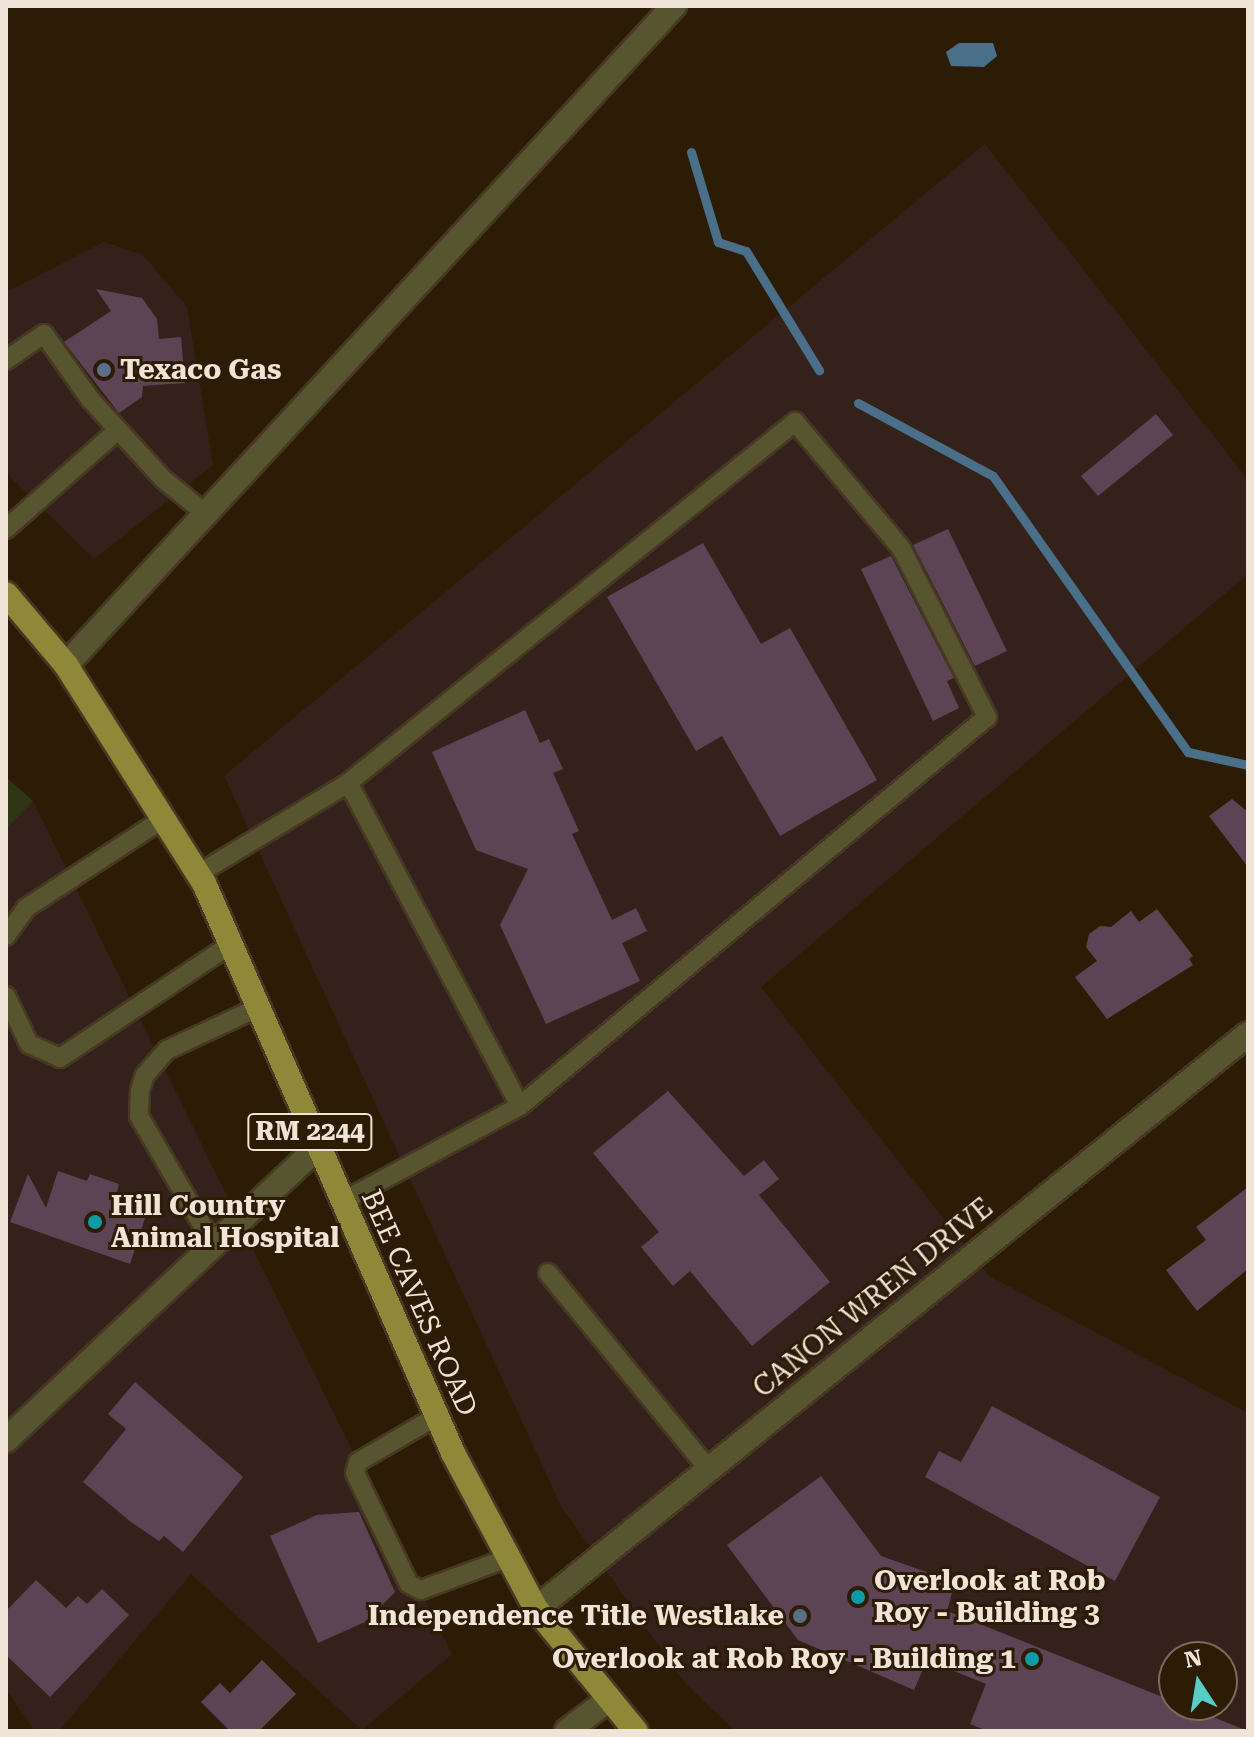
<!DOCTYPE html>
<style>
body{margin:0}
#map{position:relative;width:1254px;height:1737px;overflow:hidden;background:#2c1c06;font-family:"Roboto Serif",serif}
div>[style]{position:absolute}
.commercial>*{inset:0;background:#34211c}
.green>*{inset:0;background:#303515}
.water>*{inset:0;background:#496f89}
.stream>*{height:9px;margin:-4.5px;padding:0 4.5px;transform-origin:4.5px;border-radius:4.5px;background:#496f89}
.building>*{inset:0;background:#5d4455}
.roads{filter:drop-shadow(2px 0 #473823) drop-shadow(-2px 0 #473823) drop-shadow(0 2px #473823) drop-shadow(0 -2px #473823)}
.service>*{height:18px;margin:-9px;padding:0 9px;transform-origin:9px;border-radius:9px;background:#575430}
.minor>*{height:24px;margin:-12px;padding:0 12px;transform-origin:12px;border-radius:12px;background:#575430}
.primary>*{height:24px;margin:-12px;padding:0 12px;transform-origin:12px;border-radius:12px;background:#8e8838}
.dots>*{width:22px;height:22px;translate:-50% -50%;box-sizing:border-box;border:4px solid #2c1c06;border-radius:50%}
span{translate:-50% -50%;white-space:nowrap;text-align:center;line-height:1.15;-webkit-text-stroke:6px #2c1c06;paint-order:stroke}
.shield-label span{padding:2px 6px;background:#2c1c06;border:2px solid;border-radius:6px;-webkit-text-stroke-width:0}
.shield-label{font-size:26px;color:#efe4d7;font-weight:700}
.poi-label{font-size:28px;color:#efe4d7;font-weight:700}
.left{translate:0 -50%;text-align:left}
.right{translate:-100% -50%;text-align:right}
.street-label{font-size:28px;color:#efe4d7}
.frame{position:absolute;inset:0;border:8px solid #efe4d7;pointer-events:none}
.north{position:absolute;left:1158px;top:1641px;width:80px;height:80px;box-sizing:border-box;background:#2c1c06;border:2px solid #7a6c5a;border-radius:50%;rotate:348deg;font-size:22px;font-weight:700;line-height:32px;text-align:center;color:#efe4d7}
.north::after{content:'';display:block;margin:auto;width:28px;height:36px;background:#56cec3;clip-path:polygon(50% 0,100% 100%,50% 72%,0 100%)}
</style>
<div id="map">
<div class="commercial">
<i style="clip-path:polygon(evenodd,985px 144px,1248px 480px,1248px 574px,761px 987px,989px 1276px,1248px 1413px,1248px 1731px,735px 1731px,684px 1682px,561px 1506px,224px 776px,985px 144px,1174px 1657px,1222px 1657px,1222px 1705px,1174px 1705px,1174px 1657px)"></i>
<i style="clip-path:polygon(104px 242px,143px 255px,187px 307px,213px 465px,94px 559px,6px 473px,6px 292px)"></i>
<i style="clip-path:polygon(33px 801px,452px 1654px,362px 1730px,191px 1574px,59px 1731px,35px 1731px,6px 1689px,6px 829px)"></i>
</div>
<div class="green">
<i style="clip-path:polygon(6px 777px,33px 801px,6px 829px)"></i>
</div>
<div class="water">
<i style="clip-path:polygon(959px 43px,993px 43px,997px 56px,984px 67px,951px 66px,946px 52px)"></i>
</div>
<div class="stream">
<i style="left:691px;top:152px;width:94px;rotate:73.3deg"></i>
<i style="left:718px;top:242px;width:29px;rotate:18deg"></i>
<i style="left:746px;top:251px;width:140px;rotate:58.5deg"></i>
<i style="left:858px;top:403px;width:153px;rotate:28.4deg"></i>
<i style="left:993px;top:476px;width:338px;rotate:54.8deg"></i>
<i style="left:1188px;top:752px;width:61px;rotate:12.2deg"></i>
</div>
<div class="building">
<i style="clip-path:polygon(96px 289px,142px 298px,157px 319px,159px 339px,181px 337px,185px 383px,143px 386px,142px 397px,119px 413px,64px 342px,111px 311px)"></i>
<i style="clip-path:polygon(1156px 414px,1173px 435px,1098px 496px,1081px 476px)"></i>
<i style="clip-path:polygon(948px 529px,1007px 651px,975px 666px,913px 545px)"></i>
<i style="clip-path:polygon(703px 543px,761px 644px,790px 628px,877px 780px,780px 836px,722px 736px,696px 751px,607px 597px)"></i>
<i style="clip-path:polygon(891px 556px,954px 678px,947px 681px,959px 708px,933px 721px,861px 569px)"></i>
<i style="clip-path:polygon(525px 710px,540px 743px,549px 739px,563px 769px,553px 773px,579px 831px,572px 834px,612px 920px,636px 908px,647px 931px,622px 943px,640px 981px,546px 1024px,500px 925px,528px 869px,476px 850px,432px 752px)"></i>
<i style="clip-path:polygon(1232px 799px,1248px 812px,1248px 867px,1209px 816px)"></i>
<i style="clip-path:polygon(1157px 909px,1193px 956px,1189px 959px,1193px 965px,1107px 1019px,1075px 977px,1097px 961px,1086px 947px,1089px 934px,1100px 926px,1111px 927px,1131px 911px,1139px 922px)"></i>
<i style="clip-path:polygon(668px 1091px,744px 1176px,764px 1160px,779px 1179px,759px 1195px,830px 1282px,752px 1346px,690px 1271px,673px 1286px,641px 1247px,659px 1232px,593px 1153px)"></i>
<i style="clip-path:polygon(58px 1171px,87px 1181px,90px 1174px,119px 1184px,117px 1192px,134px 1198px,130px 1207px,147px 1212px,130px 1264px,10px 1222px,28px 1174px,46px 1208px)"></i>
<i style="clip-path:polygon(1248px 1187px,1248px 1269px,1197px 1311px,1166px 1270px,1206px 1240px,1196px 1227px)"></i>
<i style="clip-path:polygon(135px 1382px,243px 1477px,183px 1552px,164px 1536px,159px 1541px,131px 1522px,83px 1482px,126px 1429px,108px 1414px)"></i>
<i style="clip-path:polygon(992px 1406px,1160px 1497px,1115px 1581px,925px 1477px,939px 1451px,961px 1462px)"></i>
<i style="clip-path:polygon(821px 1476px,881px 1556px,955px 1582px,947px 1611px,1248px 1731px,987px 1731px,970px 1724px,986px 1684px,927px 1660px,914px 1690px,798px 1640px,727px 1545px)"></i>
<i style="clip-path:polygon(359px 1512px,395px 1592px,365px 1622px,318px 1643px,270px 1536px,317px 1515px)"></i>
<i style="clip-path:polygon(36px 1580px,66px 1608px,78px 1596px,87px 1604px,102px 1589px,129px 1615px,50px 1697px,6px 1655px,6px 1611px)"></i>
<i style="clip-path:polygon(262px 1660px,296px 1694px,259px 1731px,230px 1731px,201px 1702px,220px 1683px,230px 1693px)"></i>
</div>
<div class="roads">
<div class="service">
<i style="left:6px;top:360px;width:46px;rotate:-34.4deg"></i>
<i style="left:44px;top:334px;width:80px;rotate:54.7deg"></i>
<i style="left:90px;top:399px;width:108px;rotate:47.6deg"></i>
<i style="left:163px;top:479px;width:55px;rotate:39.1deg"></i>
<i style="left:6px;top:529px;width:149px;rotate:-41.5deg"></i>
<i style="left:198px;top:874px;width:175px;rotate:-31.2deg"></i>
<i style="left:6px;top:936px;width:34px;rotate:-54deg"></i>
<i style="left:26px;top:908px;width:163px;rotate:-33deg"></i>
<i style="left:6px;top:996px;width:53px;rotate:64.4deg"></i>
<i style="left:29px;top:1044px;width:34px;rotate:24deg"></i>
<i style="left:60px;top:1058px;width:204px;rotate:-33.6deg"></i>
<i style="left:341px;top:1202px;width:203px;rotate:-28.2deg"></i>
<i style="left:520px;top:1106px;width:366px;rotate:-118deg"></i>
<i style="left:348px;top:783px;width:575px;rotate:-38.92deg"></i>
<i style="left:795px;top:422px;width:165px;rotate:49.9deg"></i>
<i style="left:901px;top:548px;width:190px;rotate:63deg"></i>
<i style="left:987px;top:717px;width:608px;rotate:140.21deg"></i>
<i style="left:214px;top:1245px;width:149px;rotate:-120.2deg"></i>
<i style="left:139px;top:1116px;width:26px;rotate:-88deg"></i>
<i style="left:140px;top:1090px;width:16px;rotate:-72deg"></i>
<i style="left:145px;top:1075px;width:33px;rotate:-49deg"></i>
<i style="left:167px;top:1050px;width:99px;rotate:-25deg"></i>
<i style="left:548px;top:1273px;width:254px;rotate:50.7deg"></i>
<i style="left:437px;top:1416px;width:91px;rotate:149.8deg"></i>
<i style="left:358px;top:1462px;width:11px;rotate:105deg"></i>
<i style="left:355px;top:1473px;width:123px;rotate:64.1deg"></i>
<i style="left:409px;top:1584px;width:13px;rotate:27deg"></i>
<i style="left:421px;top:1590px;width:93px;rotate:-20.2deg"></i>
</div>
<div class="minor">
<i style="left:66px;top:665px;width:897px;rotate:-47.31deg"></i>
<i style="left:6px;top:1440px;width:427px;rotate:-43.2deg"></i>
<i style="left:536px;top:1609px;width:915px;rotate:-38.92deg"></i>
<i style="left:567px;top:1731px;width:50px;rotate:-36.9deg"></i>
</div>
<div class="primary">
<i style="left:6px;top:594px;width:93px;rotate:49.8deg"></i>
<i style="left:66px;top:665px;width:258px;rotate:57.7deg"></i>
<i style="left:204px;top:883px;width:622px;rotate:66.4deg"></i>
<i style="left:453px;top:1453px;width:177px;rotate:62deg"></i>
<i style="left:536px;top:1609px;width:158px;rotate:50.7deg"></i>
</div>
</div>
<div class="dots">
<i style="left:104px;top:370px;background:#5c6f8a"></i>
<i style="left:95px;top:1222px;background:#0f9aa8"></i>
<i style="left:858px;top:1597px;background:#0f9aa8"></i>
<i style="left:800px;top:1616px;background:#5c6f8a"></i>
<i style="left:1032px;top:1659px;background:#0f9aa8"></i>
</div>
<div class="shield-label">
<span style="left:310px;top:1132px">RM 2244</span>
</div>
<div class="poi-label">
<span class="left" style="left:120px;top:370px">Texaco Gas</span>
<span class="left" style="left:111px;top:1222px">Hill Country<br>Animal Hospital</span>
<span class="left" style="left:874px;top:1597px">Overlook at Rob<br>Roy - Building 3</span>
<span class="right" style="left:784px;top:1616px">Independence Title Westlake</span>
<span class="right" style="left:1016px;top:1659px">Overlook at Rob Roy - Building 1</span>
</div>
<div class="street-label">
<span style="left:873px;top:1298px;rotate:-39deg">CANON WREN DRIVE</span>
<span style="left:419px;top:1303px;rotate:66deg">BEE CAVES ROAD</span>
</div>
<div class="frame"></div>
<div class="north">N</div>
</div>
